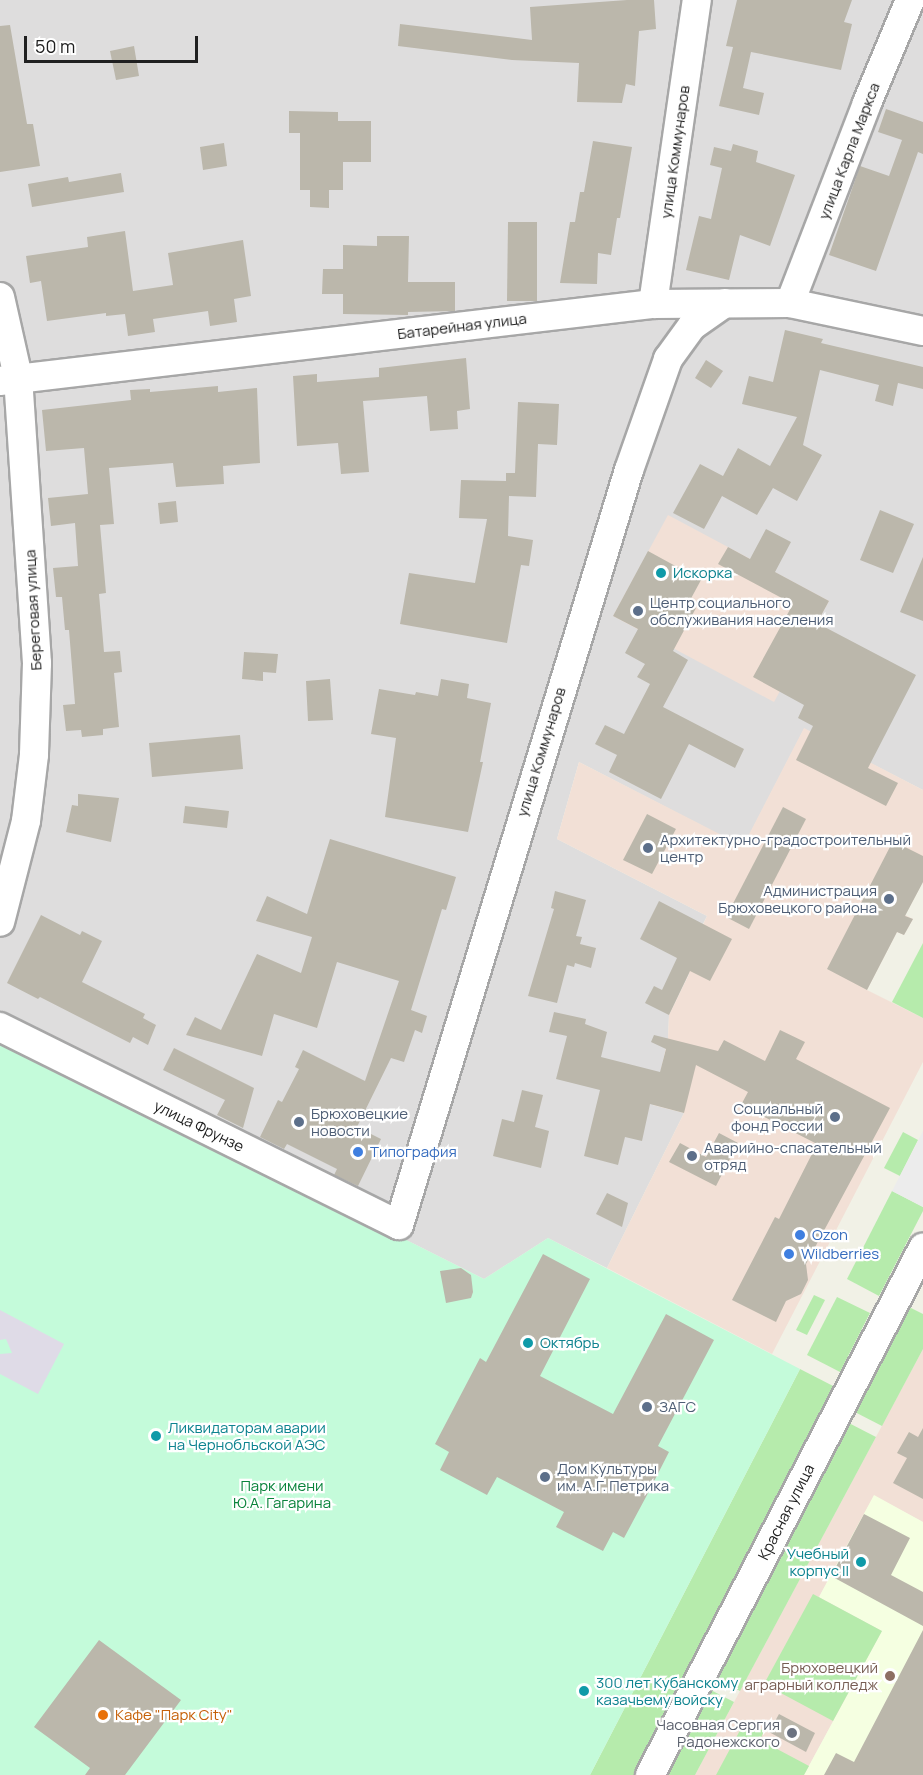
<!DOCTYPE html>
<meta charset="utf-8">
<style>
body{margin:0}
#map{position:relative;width:923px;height:1775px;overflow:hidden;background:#f1f1e6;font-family:Manrope,sans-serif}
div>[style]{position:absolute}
.residential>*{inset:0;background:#dedddd}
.commercial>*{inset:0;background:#f2e0d6}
.education>*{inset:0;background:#f5ffe1}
.grass>*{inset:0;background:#b6ebac}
.park>*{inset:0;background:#c4fbda}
.parking>*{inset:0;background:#ececec}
.plaza>*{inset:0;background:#dfdbe7}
.building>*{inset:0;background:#bbb7ab}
.roads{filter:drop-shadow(2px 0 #a7a7a7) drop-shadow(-2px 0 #a7a7a7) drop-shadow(0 2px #a7a7a7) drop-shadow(0 -2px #a7a7a7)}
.street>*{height:28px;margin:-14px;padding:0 14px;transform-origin:14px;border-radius:14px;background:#fff}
.dots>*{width:16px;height:16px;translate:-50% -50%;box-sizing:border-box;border:3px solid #fff;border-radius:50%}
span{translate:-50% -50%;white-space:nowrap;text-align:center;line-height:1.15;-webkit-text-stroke:4.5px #fff;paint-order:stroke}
.street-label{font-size:15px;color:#202020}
.culture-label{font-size:15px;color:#0d838f}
.left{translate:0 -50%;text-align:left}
.right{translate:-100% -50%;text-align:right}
.service-label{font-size:15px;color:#4e5e75}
.shop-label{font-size:15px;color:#366cbe}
.park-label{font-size:15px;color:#09833b}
.education-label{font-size:15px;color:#785e54}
.food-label{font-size:15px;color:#c56008}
.worship-label{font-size:15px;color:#5b616d}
.scale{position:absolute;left:24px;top:36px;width:174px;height:27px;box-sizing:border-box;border:3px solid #202020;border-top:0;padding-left:8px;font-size:18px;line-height:21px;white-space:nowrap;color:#202020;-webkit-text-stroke:4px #fff;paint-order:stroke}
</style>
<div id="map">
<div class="residential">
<i style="clip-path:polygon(0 0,923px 0,923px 790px,804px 729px,743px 847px,579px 762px,557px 839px,707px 916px,699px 932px,689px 974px,669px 1015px,668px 1039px,653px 1105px,684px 1113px,607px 1268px,548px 1238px,484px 1279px,0 1036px)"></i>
</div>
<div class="commercial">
<i style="clip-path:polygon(668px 515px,829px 601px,774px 702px,613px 616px)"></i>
<i style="clip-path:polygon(804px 728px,923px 790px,923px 882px,905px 915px,913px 919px,904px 935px,897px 932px,867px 990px,923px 1018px,923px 1062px,772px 1354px,607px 1268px,684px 1113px,653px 1105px,668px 1039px,669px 1015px,689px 974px,682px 970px,707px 916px,557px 839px,579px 762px,743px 846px)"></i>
<i style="clip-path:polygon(923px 1349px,923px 1522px,874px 1496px,819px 1597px,882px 1631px,804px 1775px,695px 1775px)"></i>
</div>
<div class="education">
<i style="clip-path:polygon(874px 1495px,923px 1522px,923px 1775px,804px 1775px,882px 1631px,819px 1597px)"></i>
</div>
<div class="grass">
<i style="clip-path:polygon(923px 943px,923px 1018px,892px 1002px)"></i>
<i style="clip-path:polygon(903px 1132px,918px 1140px,900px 1176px,884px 1168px)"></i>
<i style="clip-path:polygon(892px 1191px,923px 1207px,923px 1211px,879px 1296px,847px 1279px)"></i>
<i style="clip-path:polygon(814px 1295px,825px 1300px,807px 1335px,796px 1330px)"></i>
<i style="clip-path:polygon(837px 1297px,870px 1313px,840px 1372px,807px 1355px)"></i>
<i style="clip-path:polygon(901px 1303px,923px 1314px,923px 1349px,882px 1426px,847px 1408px)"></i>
<i style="clip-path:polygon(800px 1369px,837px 1388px,636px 1775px,590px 1775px)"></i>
<i style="clip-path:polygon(841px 1419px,876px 1437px,740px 1691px,709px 1674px)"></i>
<i style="clip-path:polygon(813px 1594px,882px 1631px,833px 1721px,764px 1684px)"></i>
<i style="clip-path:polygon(703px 1686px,734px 1702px,695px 1775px,657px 1775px)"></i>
<i style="clip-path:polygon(745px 1721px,764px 1731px,760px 1740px,809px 1766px,804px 1775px,716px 1775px)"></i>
</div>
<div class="park">
<i style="clip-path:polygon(0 1036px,484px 1279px,548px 1238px,800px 1369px,590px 1775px,0 1775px)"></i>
</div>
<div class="parking">
<i style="clip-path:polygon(923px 1131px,923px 1207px,892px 1191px)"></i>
</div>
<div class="plaza">
<i style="clip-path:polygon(0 1310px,64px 1344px,38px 1394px,0 1374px,0 1354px,12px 1353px,6px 1339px,0 1340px)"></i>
</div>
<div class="building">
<i style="clip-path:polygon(627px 0,654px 0,656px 29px,639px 31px,635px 86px,626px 84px,622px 103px,577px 102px,579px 63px,512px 60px,398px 46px,400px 24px,532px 40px,530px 7px)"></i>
<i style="clip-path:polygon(737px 0,852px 0,844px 22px,852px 24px,841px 70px,751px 52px,743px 88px,764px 93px,759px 115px,719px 106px,733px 47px,726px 46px)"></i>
<i style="clip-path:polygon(10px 25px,27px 124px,33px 124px,40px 166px,0 172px,0 26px)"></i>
<i style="clip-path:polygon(134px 46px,139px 76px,116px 80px,110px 51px)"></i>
<i style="clip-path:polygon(886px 109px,923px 122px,923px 154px,918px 152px,876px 271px,829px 255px,860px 166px,889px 176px,902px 140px,878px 132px)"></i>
<i style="clip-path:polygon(289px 111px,338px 112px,338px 121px,371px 121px,371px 162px,343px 162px,343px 190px,329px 190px,329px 208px,310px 207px,310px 190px,300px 190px,300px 133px,289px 133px)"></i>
<i style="clip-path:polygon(593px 141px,632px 147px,620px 218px,617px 218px,611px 255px,598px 253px,597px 284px,560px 283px,570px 222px,575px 222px,580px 192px,584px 192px)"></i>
<i style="clip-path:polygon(224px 143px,227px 166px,203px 170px,200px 147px)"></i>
<i style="clip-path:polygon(733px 144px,758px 151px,756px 162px,795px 175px,770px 246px,740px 235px,729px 280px,686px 270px,699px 216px,711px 219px,722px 168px,710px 165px,714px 147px,731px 151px)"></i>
<i style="clip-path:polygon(121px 173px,124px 192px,32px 207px,28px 184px,68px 177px,69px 182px)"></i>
<i style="clip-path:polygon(508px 222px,537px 222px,537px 301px,507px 301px)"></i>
<i style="clip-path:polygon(125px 231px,133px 291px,173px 285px,168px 253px,243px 240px,251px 296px,234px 299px,237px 322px,210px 326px,208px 311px,153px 319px,155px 332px,128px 336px,125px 314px,106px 316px,106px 313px,47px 321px,41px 281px,30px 283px,26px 256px,88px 247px,87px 237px)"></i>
<i style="clip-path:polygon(377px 236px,409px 236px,408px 282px,455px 282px,455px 311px,408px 312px,408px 315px,343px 314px,343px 294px,322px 294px,323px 269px,343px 269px,343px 245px,377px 246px)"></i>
<i style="clip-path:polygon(785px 330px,823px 339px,821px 343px,923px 367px,923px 389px,898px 383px,893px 406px,875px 401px,879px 385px,820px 370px,803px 445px,822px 455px,797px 501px,773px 488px,757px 515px,722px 496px,704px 529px,673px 513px,700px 464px,723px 476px,738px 448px,770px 466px,797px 417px,742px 404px,749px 376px,773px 382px)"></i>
<i style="clip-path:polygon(466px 358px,470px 409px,457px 411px,458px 429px,430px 431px,427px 396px,363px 401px,369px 472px,341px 474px,338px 443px,297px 446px,293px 376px,317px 374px,317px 382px,379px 377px,379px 368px)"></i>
<i style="clip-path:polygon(706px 360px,723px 371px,711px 388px,695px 378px)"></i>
<i style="clip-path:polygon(218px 386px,218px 392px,257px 388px,260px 463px,223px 466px,224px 484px,176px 487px,173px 463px,109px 468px,114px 524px,100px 525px,106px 593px,99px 594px,104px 652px,120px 651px,122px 672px,114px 673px,119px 727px,103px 729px,103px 735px,82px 737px,81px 730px,66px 731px,63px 705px,75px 704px,69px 630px,65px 630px,62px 597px,56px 597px,53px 568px,78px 566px,75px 523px,51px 526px,48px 498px,88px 494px,84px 448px,46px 451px,42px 410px,131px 400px,130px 390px,150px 389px,150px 392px)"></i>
<i style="clip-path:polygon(518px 402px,559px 404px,557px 445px,538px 444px,536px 497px,509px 496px,508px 536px,533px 540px,529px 566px,521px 565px,507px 643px,400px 624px,409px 573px,475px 583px,487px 519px,459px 518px,461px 480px,506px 481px,506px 473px,515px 473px)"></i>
<i style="clip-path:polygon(176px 501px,178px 522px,160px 524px,158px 503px)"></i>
<i style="clip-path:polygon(880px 510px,914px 524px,893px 573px,860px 560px)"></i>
<i style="clip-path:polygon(766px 529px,791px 542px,775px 572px,829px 601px,817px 623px,916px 675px,868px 768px,898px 783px,886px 806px,796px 760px,813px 726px,798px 718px,804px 705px,753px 677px,793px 604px,718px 564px,728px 547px,750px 559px)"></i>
<i style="clip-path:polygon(648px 551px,701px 580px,688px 604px,696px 608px,673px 651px,688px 660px,663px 707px,744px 749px,735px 768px,689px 744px,661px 799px,609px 772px,617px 755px,595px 744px,605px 725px,624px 734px,650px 684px,637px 677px,645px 664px,625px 653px,638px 629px,613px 616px)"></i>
<i style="clip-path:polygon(923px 557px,923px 621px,900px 612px)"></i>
<i style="clip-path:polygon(244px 652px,278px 654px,276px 673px,263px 672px,263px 681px,242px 679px)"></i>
<i style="clip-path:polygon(330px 679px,333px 720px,308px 721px,306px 681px)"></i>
<i style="clip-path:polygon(441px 679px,469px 684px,467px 698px,491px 703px,480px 762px,483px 762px,468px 832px,385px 817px,396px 738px,371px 734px,379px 689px,415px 695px,416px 692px,438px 696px)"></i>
<i style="clip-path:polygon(240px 735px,243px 769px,152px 777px,149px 743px)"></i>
<i style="clip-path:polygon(78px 794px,119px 798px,111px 842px,66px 832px,72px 805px,78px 806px)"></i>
<i style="clip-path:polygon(185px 806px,229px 811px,227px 828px,183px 823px)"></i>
<i style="clip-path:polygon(783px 807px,806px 819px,749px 929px,726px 917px)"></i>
<i style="clip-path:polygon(647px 814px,676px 829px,652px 874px,623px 860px)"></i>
<i style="clip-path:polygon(330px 839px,456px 877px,446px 910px,442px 909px,411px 1010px,427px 1016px,422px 1033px,415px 1030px,404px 1062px,391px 1058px,357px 1127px,381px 1139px,358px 1186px,334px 1175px,337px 1169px,287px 1144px,284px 1149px,260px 1137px,278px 1100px,282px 1102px,299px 1069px,295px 1067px,303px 1050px,365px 1081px,399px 981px,337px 962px,317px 1028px,274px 1014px,262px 1056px,186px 1035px,195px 1017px,221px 1030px,257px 954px,301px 973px,312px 937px,256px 921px,267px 896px,307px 914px)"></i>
<i style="clip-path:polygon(893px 841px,923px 856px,923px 882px,905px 916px,913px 919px,904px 935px,897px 932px,867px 990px,827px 969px)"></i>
<i style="clip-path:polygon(555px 891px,586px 900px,576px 936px,582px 937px,580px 944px,596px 948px,591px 968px,575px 963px,574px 967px,567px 965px,557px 1003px,528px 996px,554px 909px,551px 908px)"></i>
<i style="clip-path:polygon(659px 901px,732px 939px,710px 981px,690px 971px,669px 1015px,645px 1003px,654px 986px,662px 990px,677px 958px,640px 939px)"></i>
<i style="clip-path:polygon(41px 915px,80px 935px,82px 931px,102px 941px,82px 982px,145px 1014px,143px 1018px,156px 1025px,148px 1045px,133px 1037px,130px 1043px,40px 997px,38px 999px,7px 983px)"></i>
<i style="clip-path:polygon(554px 1012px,586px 1019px,585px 1024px,607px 1032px,601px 1057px,660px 1072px,666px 1049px,651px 1042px,654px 1035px,718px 1051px,724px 1040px,765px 1061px,780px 1030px,805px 1042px,796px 1059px,890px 1108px,806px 1264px,808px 1280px,801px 1294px,786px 1301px,776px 1322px,732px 1300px,775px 1217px,779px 1219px,817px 1144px,741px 1105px,748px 1092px,696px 1065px,684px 1113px,650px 1104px,642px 1141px,625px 1137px,618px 1165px,584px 1156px,600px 1090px,556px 1079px,567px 1036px,549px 1032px)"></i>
<i style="clip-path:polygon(174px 1048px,254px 1088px,243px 1128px,217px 1115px,225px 1100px,163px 1070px)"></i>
<i style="clip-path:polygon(522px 1090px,543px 1095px,535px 1127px,549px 1131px,541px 1168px,493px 1156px,502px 1119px,514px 1122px)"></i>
<i style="clip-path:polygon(719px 1133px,738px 1143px,716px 1186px,669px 1162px,680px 1143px,706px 1157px)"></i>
<i style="clip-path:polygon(607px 1193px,628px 1203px,622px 1227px,596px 1214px)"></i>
<i style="clip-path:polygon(543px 1254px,590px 1279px,540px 1376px,613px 1414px,666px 1314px,714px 1340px,658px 1446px,669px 1452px,647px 1495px,624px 1538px,613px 1532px,603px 1551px,556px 1527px,564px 1512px,497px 1477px,487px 1495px,440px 1470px,449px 1452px,435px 1444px,480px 1358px,486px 1362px)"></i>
<i style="clip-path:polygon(461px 1268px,471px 1275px,473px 1292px,471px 1298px,446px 1303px,440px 1271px)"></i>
<i style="clip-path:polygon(923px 1428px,923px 1499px,893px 1483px,907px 1458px,897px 1453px,909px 1432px,918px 1437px)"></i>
<i style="clip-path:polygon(864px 1514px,910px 1538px,891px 1575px,923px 1592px,923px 1626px,831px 1576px)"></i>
<i style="clip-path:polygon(923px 1630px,923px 1775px,824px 1775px,836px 1753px,854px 1762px)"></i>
<i style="clip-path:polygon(99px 1640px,181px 1700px,125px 1775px,85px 1775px,90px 1768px,34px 1727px)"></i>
<i style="clip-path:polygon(779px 1714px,815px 1733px,806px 1752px,769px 1732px)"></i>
</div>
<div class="roads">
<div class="street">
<i style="left:0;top:297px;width:82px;rotate:77.3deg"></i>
<i style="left:18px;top:377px;width:287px;rotate:86.2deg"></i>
<i style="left:37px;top:663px;width:92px;rotate:91.9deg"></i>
<i style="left:34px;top:755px;width:66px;rotate:96.9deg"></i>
<i style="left:26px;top:821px;width:104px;rotate:104.4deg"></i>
<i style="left:790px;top:303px;width:214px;rotate:-68.9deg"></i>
<i style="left:867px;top:103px;width:112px;rotate:-67.3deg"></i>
<i style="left:653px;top:304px;width:307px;rotate:-81.8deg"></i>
<i style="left:0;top:381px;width:658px;rotate:-6.73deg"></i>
<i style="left:653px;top:304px;width:137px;rotate:-0.4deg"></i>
<i style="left:790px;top:303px;width:136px;rotate:11.9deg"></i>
<i style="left:0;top:1027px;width:445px;rotate:26.4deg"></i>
<i style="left:399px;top:1225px;width:789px;rotate:-73.06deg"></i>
<i style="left:629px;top:470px;width:118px;rotate:-70.6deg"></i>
<i style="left:668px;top:359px;width:41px;rotate:-54deg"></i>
<i style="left:692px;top:326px;width:40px;rotate:-34.9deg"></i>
<i style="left:650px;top:1775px;width:594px;rotate:-62.61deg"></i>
</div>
</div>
<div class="dots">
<i style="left:661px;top:573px;background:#0f9aa8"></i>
<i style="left:638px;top:611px;background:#5c6f8a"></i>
<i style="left:648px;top:848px;background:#5c6f8a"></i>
<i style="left:889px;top:899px;background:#5c6f8a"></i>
<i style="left:835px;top:1117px;background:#5c6f8a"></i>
<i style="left:299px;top:1122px;background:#5c6f8a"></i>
<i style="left:358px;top:1152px;background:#3f7fe0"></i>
<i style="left:692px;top:1156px;background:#5c6f8a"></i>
<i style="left:800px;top:1235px;background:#3f7fe0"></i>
<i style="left:789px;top:1254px;background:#3f7fe0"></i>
<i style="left:528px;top:1343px;background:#0f9aa8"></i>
<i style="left:647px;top:1407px;background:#5c6f8a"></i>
<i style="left:156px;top:1436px;background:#0f9aa8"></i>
<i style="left:545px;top:1477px;background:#5c6f8a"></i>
<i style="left:861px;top:1562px;background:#0f9aa8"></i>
<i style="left:890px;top:1676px;background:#8d6e63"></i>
<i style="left:584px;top:1691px;background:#0f9aa8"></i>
<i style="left:103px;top:1715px;background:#e8710a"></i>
<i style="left:792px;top:1733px;background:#6b7280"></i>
</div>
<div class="street-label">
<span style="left:849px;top:151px;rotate:-69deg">улица Карла Маркса</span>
<span style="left:675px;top:152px;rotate:-82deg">улица Коммунаров</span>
<span style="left:462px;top:326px;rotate:-7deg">Батарейная улица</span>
<span style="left:33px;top:610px;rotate:-93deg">Береговая улица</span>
<span style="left:541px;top:752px;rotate:-73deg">улица Коммунаров</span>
<span style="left:199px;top:1126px;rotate:26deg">улица Фрунзе</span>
<span style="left:786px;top:1512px;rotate:-63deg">Красная улица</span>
</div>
<div class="culture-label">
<span class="left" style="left:673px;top:573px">Искорка</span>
<span class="left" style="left:540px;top:1343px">Октябрь</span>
<span class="left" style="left:168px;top:1436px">Ликвидаторам аварии<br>на Чернобльской АЭС</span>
<span class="right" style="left:849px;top:1562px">Учебный<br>корпус II</span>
<span class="left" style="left:596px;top:1691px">300 лет Кубанскому<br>казачьему войску</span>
</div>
<div class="service-label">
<span class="left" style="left:650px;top:611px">Центр социального<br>обслуживания населения</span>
<span class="left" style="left:660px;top:848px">Архитектурно-градостроительный<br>центр</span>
<span class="right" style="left:877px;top:899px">Администрация<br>Брюховецкого района</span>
<span class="right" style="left:823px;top:1117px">Социальный<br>фонд России</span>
<span class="left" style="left:311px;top:1122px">Брюховецкие<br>новости</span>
<span class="left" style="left:704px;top:1156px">Аварийно-спасательный<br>отряд</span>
<span class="left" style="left:659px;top:1407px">ЗАГС</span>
<span class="left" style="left:557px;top:1477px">Дом Культуры<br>им. А.Г. Петрика</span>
</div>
<div class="shop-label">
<span class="left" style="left:370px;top:1152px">Типография</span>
<span class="left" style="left:812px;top:1235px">Ozon</span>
<span class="left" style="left:801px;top:1254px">Wildberries</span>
</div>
<div class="park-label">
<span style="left:282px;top:1494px">Парк имени<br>Ю.А. Гагарина</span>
</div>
<div class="education-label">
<span class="right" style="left:878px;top:1676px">Брюховецкий<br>аграрный колледж</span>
</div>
<div class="food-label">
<span class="left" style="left:115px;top:1715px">Кафе "Парк City"</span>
</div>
<div class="worship-label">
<span class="right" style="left:780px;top:1733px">Часовная Сергия<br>Радонежского</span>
</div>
<div class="scale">50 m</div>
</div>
